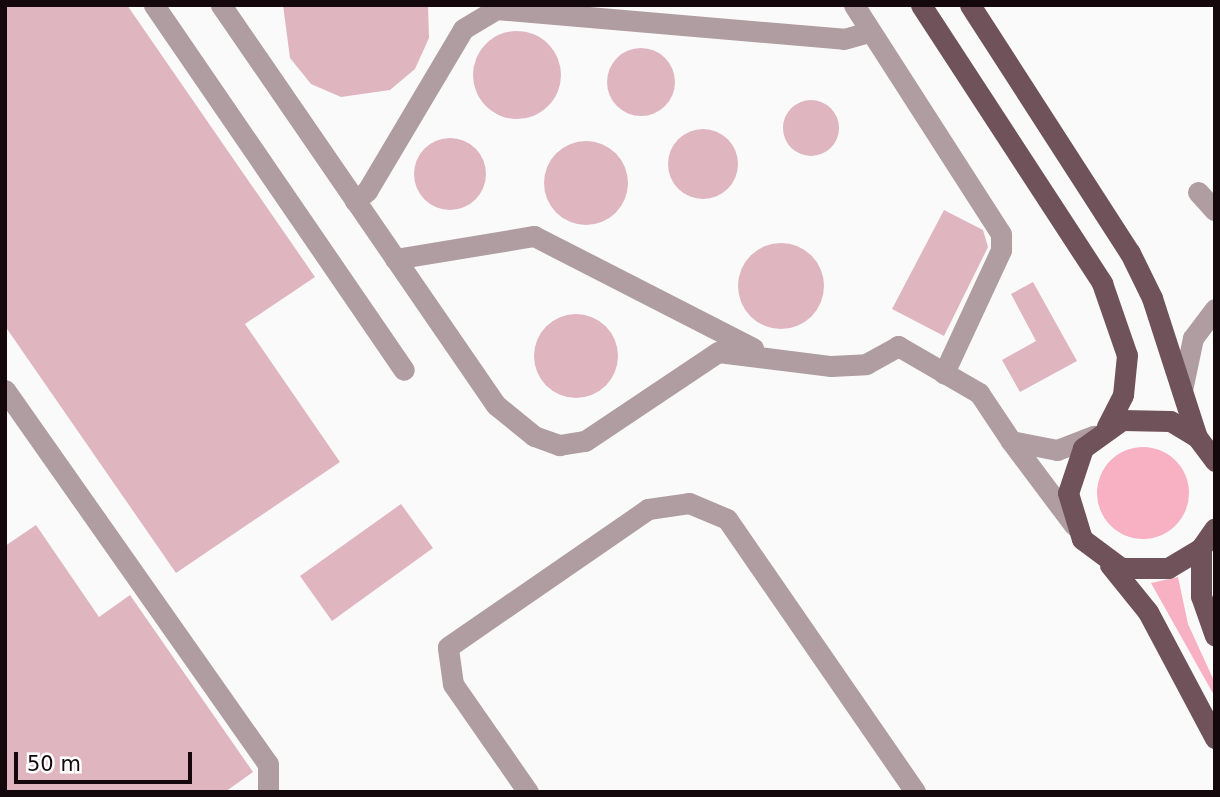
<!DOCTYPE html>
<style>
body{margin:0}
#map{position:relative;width:1220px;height:797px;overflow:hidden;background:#fafafa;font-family:"DejaVu Sans",sans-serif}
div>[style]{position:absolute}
.green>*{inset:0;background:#f7b1c3}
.round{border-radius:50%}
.building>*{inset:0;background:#dfb6c0}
.minor>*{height:21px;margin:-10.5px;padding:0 10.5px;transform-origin:10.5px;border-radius:10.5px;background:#af9da1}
.major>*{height:21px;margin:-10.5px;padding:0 10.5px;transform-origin:10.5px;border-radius:10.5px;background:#70525a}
span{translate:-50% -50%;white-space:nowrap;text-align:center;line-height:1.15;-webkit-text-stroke:7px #fff;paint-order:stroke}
.frame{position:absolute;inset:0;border:7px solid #15080c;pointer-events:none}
.scale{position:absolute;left:14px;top:752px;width:178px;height:32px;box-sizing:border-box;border:4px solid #15080c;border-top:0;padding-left:9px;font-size:21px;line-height:24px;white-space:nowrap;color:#15080c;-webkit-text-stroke:5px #fff;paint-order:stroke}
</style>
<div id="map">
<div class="green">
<i class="round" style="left:1097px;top:447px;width:92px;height:92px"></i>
<i style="clip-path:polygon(1178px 577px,1188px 624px,1215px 683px,1215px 697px,1151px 583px)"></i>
</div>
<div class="building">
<i style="clip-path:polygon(5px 5px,127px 5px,315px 277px,245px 324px,340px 462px,176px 573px,5px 326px)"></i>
<i style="clip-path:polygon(283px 5px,428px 5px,429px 38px,415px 69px,390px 90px,341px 97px,311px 84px,290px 58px)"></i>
<i class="round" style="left:473px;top:31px;width:88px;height:88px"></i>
<i class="round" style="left:607px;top:48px;width:68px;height:68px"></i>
<i class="round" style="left:783px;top:100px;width:56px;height:56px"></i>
<i class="round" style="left:668px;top:129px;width:70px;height:70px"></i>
<i class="round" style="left:414px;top:138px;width:72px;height:72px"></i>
<i class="round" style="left:544px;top:141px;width:84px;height:84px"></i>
<i style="clip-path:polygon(944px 210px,983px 230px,988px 247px,944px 336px,892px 309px)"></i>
<i class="round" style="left:738px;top:243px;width:86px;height:86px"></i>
<i style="clip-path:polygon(1033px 282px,1077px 361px,1020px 392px,1002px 360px,1036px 341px,1011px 294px)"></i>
<i class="round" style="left:534px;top:314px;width:84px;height:84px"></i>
<i style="clip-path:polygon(401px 504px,433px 548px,332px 621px,300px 576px)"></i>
<i style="clip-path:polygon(36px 525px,99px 617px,130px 595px,253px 772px,225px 792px,5px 792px,5px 546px)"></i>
</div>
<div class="minor">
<i style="left:154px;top:5px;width:442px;rotate:55.6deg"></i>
<i style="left:221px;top:5px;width:485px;rotate:55.5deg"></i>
<i style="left:496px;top:405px;width:49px;rotate:39.2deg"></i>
<i style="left:534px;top:436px;width:27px;rotate:20deg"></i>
<i style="left:559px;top:445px;width:26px;rotate:-9deg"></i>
<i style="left:585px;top:441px;width:160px;rotate:-33.8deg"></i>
<i style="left:718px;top:352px;width:114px;rotate:7.1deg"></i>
<i style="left:831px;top:366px;width:35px;rotate:-3deg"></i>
<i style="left:866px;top:364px;width:37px;rotate:-29deg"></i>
<i style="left:898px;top:346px;width:94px;rotate:30.1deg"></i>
<i style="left:979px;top:393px;width:58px;rotate:56.3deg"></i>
<i style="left:854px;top:5px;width:272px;rotate:57.3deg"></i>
<i style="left:1001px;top:234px;width:16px;rotate:90deg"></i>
<i style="left:1001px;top:250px;width:136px;rotate:114.9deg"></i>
<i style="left:1198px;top:192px;width:25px;rotate:48deg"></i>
<i style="left:355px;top:201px;width:16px;rotate:-40deg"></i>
<i style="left:367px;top:191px;width:188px;rotate:-59.3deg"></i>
<i style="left:463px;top:29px;width:39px;rotate:-31deg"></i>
<i style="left:496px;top:9px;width:349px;rotate:4.9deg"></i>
<i style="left:844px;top:39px;width:25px;rotate:-16deg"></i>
<i style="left:395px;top:259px;width:141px;rotate:-9.4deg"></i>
<i style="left:534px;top:236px;width:246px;rotate:27.1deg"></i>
<i style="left:5px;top:390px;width:457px;rotate:54.9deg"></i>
<i style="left:268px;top:764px;width:28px;rotate:90deg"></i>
<i style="left:1182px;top:390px;width:53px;rotate:-78.1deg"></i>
<i style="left:1193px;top:338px;width:36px;rotate:-53deg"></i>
<i style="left:1074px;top:525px;width:105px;rotate:-126.9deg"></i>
<i style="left:1011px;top:441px;width:47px;rotate:11.1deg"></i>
<i style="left:1057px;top:450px;width:40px;rotate:-21deg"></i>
<i style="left:528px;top:792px;width:131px;rotate:-124.8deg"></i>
<i style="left:453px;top:684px;width:37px;rotate:-98deg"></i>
<i style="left:448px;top:647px;width:243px;rotate:-34.6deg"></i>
<i style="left:648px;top:509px;width:41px;rotate:-8.3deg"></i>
<i style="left:689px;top:503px;width:41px;rotate:22.8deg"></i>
<i style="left:727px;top:519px;width:331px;rotate:55.4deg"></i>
</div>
<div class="major">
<i style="left:921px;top:5px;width:332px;rotate:56.9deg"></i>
<i style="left:1102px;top:283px;width:76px;rotate:70.9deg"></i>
<i style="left:1127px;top:355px;width:40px;rotate:95.7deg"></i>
<i style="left:1123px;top:395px;width:36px;rotate:117deg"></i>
<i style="left:970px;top:5px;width:295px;rotate:57.2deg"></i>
<i style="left:1130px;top:253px;width:50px;rotate:63.9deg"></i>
<i style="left:1152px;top:298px;width:146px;rotate:72.1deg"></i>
<i style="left:1215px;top:461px;width:30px;rotate:-127deg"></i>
<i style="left:1197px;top:437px;width:31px;rotate:-149deg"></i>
<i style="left:1170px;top:421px;width:48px;rotate:-178.8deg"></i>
<i style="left:1122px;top:420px;width:48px;rotate:144.3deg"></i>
<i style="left:1083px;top:448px;width:47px;rotate:108.4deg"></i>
<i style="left:1068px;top:493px;width:48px;rotate:73.1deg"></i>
<i style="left:1082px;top:539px;width:49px;rotate:36.6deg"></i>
<i style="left:1121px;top:568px;width:47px"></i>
<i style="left:1168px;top:568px;width:39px;rotate:-31deg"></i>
<i style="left:1201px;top:548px;width:24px;rotate:-55deg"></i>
<i style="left:1201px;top:548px;width:48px;rotate:90deg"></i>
<i style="left:1201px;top:596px;width:42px;rotate:70.7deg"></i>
<i style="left:1110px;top:565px;width:60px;rotate:51deg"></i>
<i style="left:1148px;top:612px;width:143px;rotate:62deg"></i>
</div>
<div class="frame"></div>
<div class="scale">50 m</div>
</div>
